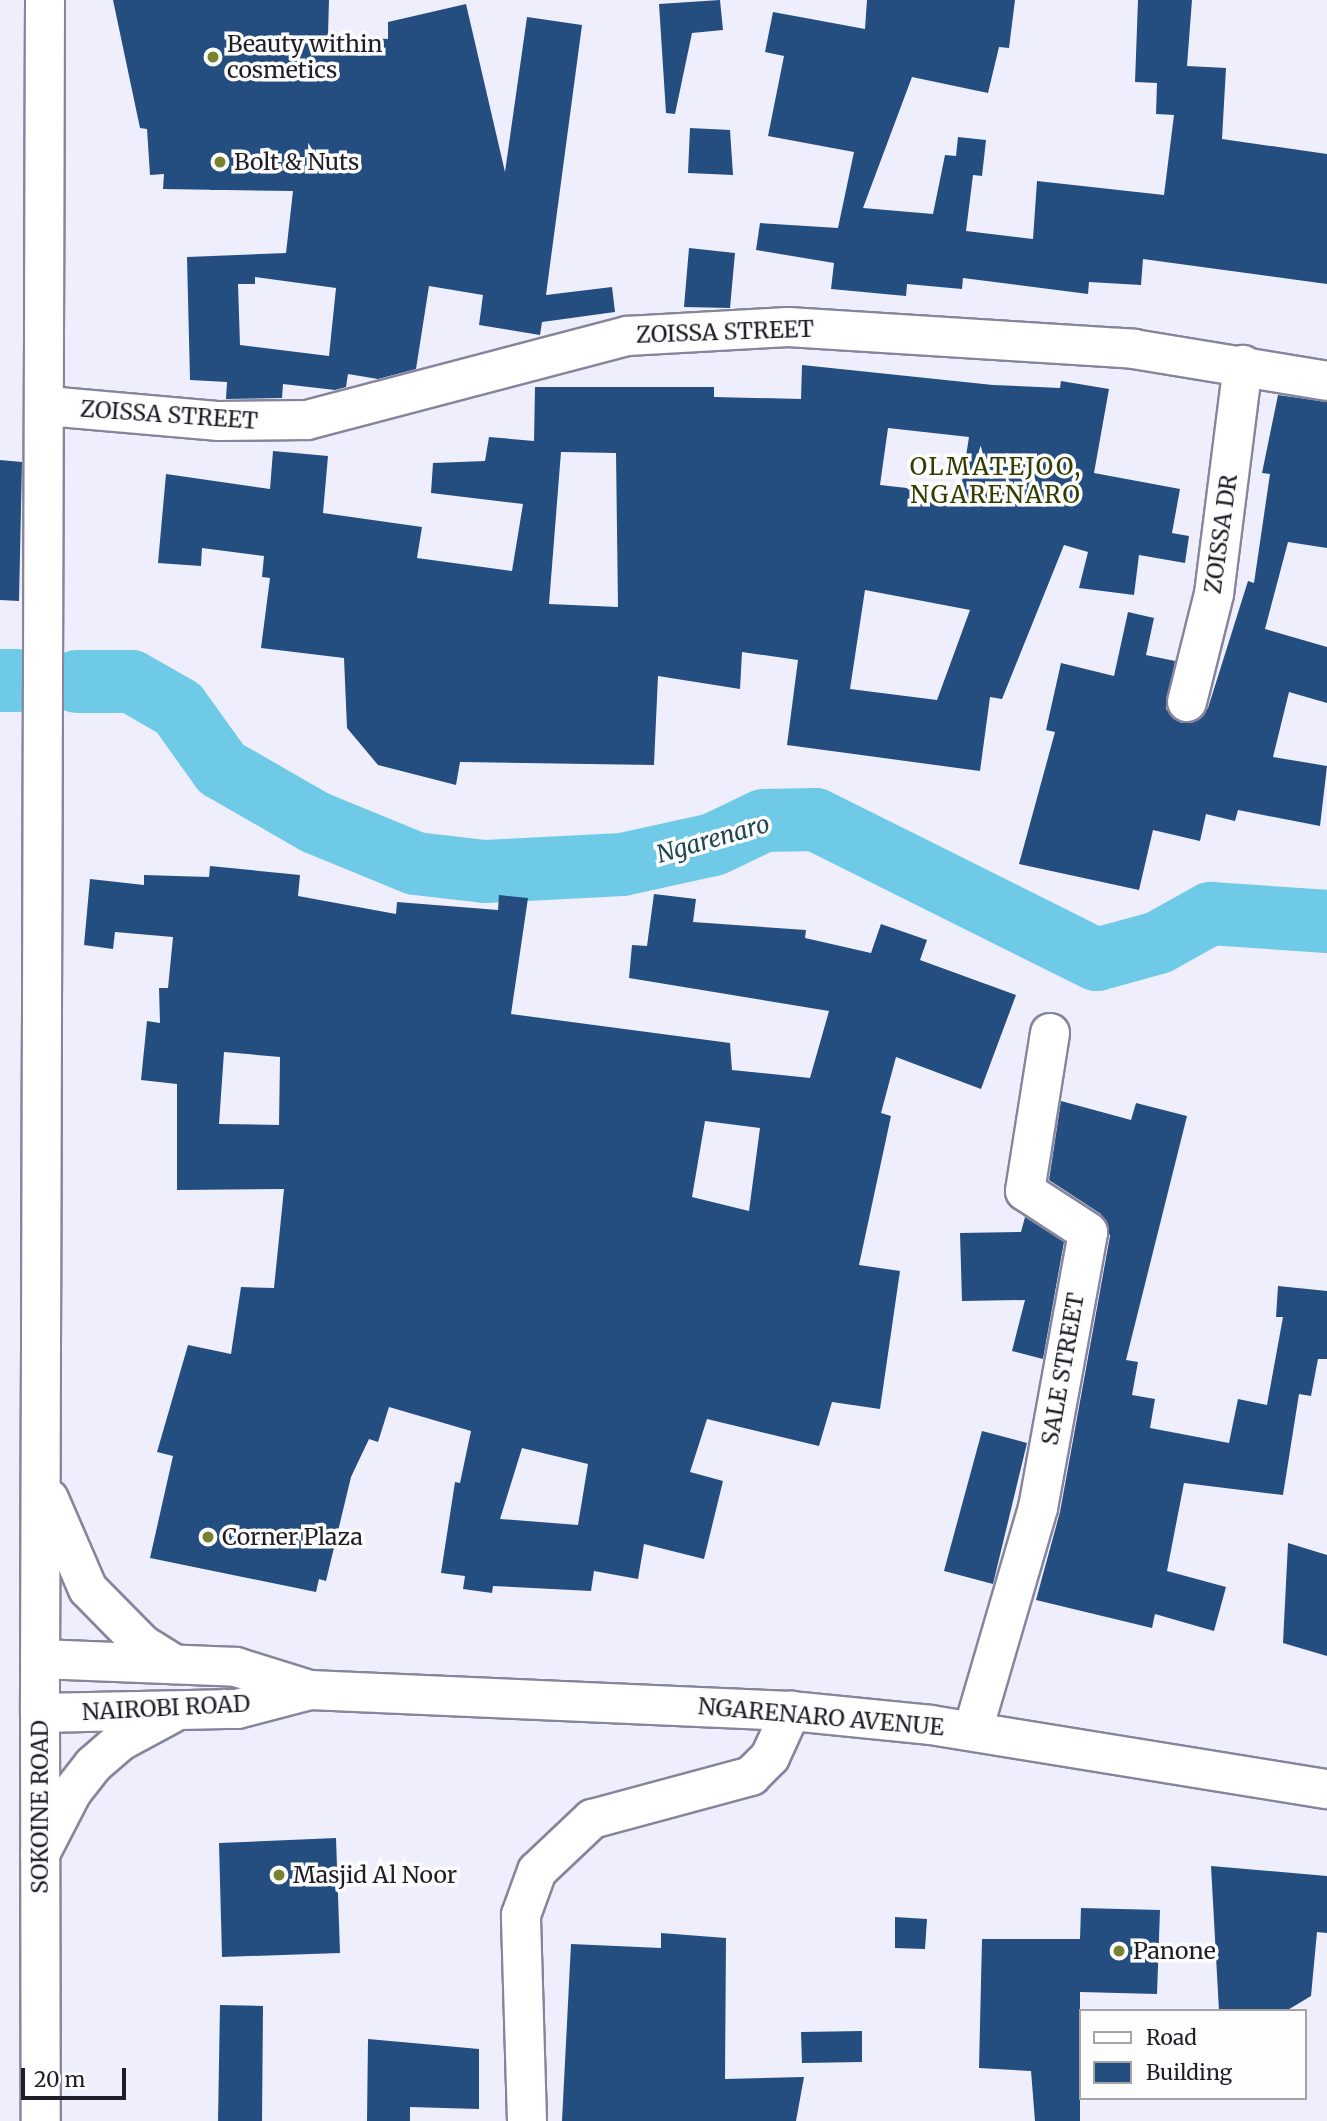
<!DOCTYPE html>
<style>
body{margin:0}
#map{position:relative;width:1327px;height:2121px;overflow:hidden;background:#efeefd;font-family:Merriweather,serif}
div>[style]{position:absolute}
.river>*{height:63px;margin:-31.5px;padding:0 31.5px;transform-origin:31.5px;border-radius:31.5px;background:#6fcae7}
.building>*{inset:0;background:#254e80}
.roads{filter:drop-shadow(2px 0 #87859c) drop-shadow(-2px 0 #87859c) drop-shadow(0 2px #87859c) drop-shadow(0 -2px #87859c)}
.minor>*{height:38px;margin:-19px;padding:0 19px;transform-origin:19px;border-radius:19px;background:#fff}
.primary>*{height:38px;margin:-19px;padding:0 19px;transform-origin:19px;border-radius:19px;background:#fff}
.trunk>*{height:38px;margin:-19px;padding:0 19px;transform-origin:19px;border-radius:19px;background:#fff}
.dots>*{width:19px;height:19px;translate:-50% -50%;box-sizing:border-box;border:4px solid #fdfdfd;border-radius:50%}
span{translate:-50% -50%;white-space:nowrap;text-align:center;line-height:1.15;-webkit-text-stroke:7px #fdfdfd;paint-order:stroke}
.poi-label{font-size:23px;color:#1f1e27}
.left{translate:0 -50%;text-align:left}
.street-label{font-size:23px;color:#1f1e27}
.neighbourhood-label{font-size:24px;color:#343d00;letter-spacing:2px}
.water-label{font-size:24px;color:#1e4754;font-style:italic}
.legend{position:absolute;left:1079px;top:2009px;width:228px;height:91px;box-sizing:border-box;background:#fdfdfd;border:2px solid #a4a4a7;margin:0;padding:9px 12px;list-style:none;font-size:21px;color:#1f1e27}
.legend li{display:flex;align-items:center;gap:14px;height:35px}
.legend b{width:35px;border:2px solid #a4a4a7}
.scale{position:absolute;left:21px;top:2068px;width:105px;height:32px;box-sizing:border-box;border:4px solid #1f1e27;border-top:0;padding-left:9px;font-size:21px;line-height:24px;white-space:nowrap;color:#1f1e27;-webkit-text-stroke:5px #fdfdfd;paint-order:stroke}
</style>
<div id="map">
<div class="river">
<i style="left:0;top:680px;width:18px"></i>
<i style="left:76px;top:681px;width:55px"></i>
<i style="left:131px;top:681px;width:54px;rotate:29.9deg"></i>
<i style="left:178px;top:708px;width:74px;rotate:54.4deg"></i>
<i style="left:221px;top:768px;width:108px;rotate:29.9deg"></i>
<i style="left:315px;top:822px;width:108px;rotate:22.3deg"></i>
<i style="left:415px;top:863px;width:70px;rotate:6.5deg"></i>
<i style="left:485px;top:871px;width:137px;rotate:-2.9deg"></i>
<i style="left:622px;top:864px;width:93px;rotate:-12.4deg"></i>
<i style="left:713px;top:844px;width:55px;rotate:-25.6deg"></i>
<i style="left:763px;top:820px;width:52px;rotate:-1.1deg"></i>
<i style="left:815px;top:819px;width:314px;rotate:26.5deg"></i>
<i style="left:1096px;top:959px;width:64px;rotate:-15.3deg"></i>
<i style="left:1158px;top:942px;width:60px;rotate:-29.1deg"></i>
<i style="left:1210px;top:913px;width:117px;rotate:3.9deg"></i>
</div>
<div class="building">
<i style="clip-path:polygon(evenodd,113px 0,329px 0,328px 35px,388px 39px,388px 22px,466px 4px,505px 172px,527px 17px,582px 25px,546px 295px,612px 287px,615px 312px,542px 322px,540px 335px,479px 325px,483px 295px,429px 286px,416px 369px,378px 379px,348px 374px,346px 387px,335px 390px,283px 384px,282px 398px,226px 399px,227px 382px,190px 380px,187px 257px,286px 253px,293px 191px,163px 189px,164px 174px,150px 175px,147px 129px,140px 128px,113px 0,255px 277px,336px 288px,329px 356px,240px 345px,238px 284px,255px 284px,255px 277px)"></i>
<i style="clip-path:polygon(720px 0,723px 30px,692px 33px,675px 114px,666px 113px,659px 4px)"></i>
<i style="clip-path:polygon(867px 0,1015px 0,1009px 48px,999px 47px,988px 93px,912px 77px,863px 208px,933px 214px,945px 155px,956px 156px,958px 137px,986px 140px,982px 176px,973px 175px,966px 231px,1033px 239px,1037px 181px,1164px 195px,1174px 115px,1156px 114px,1157px 83px,1135px 82px,1138px 0,1192px 0,1187px 66px,1226px 68px,1222px 139px,1327px 154px,1327px 284px,1143px 259px,1141px 285px,1089px 282px,1088px 294px,963px 278px,962px 289px,907px 284px,906px 296px,831px 289px,834px 263px,756px 250px,760px 223px,838px 228px,854px 152px,768px 136px,784px 56px,765px 52px,773px 12px,865px 29px)"></i>
<i style="clip-path:polygon(690px 128px,730px 130px,733px 175px,688px 173px)"></i>
<i style="clip-path:polygon(689px 248px,735px 253px,730px 308px,684px 307px)"></i>
<i style="clip-path:polygon(evenodd,802px 365px,993px 385px,1060px 388px,1061px 381px,1109px 389px,1094px 473px,1180px 489px,1172px 533px,1189px 536px,1185px 563px,1139px 555px,1134px 595px,1079px 588px,1088px 552px,1064px 545px,1002px 699px,990px 697px,980px 771px,787px 745px,798px 660px,742px 652px,740px 689px,658px 676px,654px 765px,460px 762px,456px 785px,378px 765px,347px 728px,344px 658px,261px 648px,270px 578px,262px 577px,264px 556px,202px 548px,201px 566px,158px 563px,166px 474px,270px 489px,273px 451px,328px 456px,323px 513px,422px 527px,417px 558px,512px 571px,523px 504px,431px 493px,433px 463px,485px 461px,489px 437px,534px 441px,535px 387px,714px 387px,714px 397px,801px 399px,802px 365px,888px 428px,969px 437px,960px 494px,880px 485px,888px 428px,802px 365px,561px 452px,616px 453px,618px 607px,549px 604px,561px 452px,802px 365px,865px 590px,970px 610px,937px 700px,850px 689px,865px 590px)"></i>
<i style="clip-path:polygon(1278px 395px,1327px 402px,1327px 548px,1288px 542px,1265px 629px,1327px 647px,1327px 703px,1289px 692px,1273px 757px,1327px 766px,1320px 826px,1238px 810px,1235px 821px,1206px 814px,1200px 841px,1153px 830px,1139px 890px,1019px 864px,1055px 732px,1046px 730px,1061px 663px,1114px 676px,1128px 612px,1154px 618px,1146px 655px,1175px 661px,1166px 709px,1181px 723px,1192px 723px,1208px 708px,1248px 581px,1254px 583px,1270px 474px,1262px 473px)"></i>
<i style="clip-path:polygon(0 460px,22px 462px,19px 601px,0 600px)"></i>
<i style="clip-path:polygon(evenodd,210px 866px,300px 875px,298px 896px,396px 914px,397px 902px,498px 910px,499px 895px,528px 898px,511px 1014px,730px 1043px,732px 1070px,810px 1078px,829px 1011px,629px 978px,632px 945px,647px 946px,654px 894px,696px 899px,693px 922px,806px 930px,805px 938px,871px 953px,881px 924px,927px 940px,920px 960px,1016px 995px,981px 1089px,896px 1057px,881px 1113px,891px 1116px,859px 1265px,900px 1271px,880px 1409px,832px 1402px,819px 1446px,707px 1419px,690px 1472px,723px 1481px,704px 1559px,644px 1544px,638px 1579px,594px 1571px,591px 1591px,493px 1586px,492px 1593px,463px 1589px,465px 1576px,441px 1573px,455px 1482px,460px 1483px,471px 1431px,389px 1407px,378px 1442px,369px 1439px,351px 1477px,326px 1581px,319px 1579px,316px 1592px,150px 1558px,173px 1456px,157px 1452px,188px 1345px,231px 1354px,241px 1287px,274px 1288px,284px 1189px,177px 1190px,177px 1084px,141px 1080px,147px 1021px,160px 1023px,159px 988px,168px 988px,173px 937px,115px 932px,113px 949px,84px 945px,90px 879px,144px 885px,144px 875px,209px 877px,210px 866px,224px 1052px,280px 1057px,279px 1125px,219px 1124px,224px 1052px,210px 866px,705px 1121px,760px 1128px,749px 1211px,692px 1197px,705px 1121px,210px 866px,522px 1448px,588px 1464px,578px 1525px,500px 1519px,522px 1448px)"></i>
<i style="clip-path:polygon(1061px 1101px,1131px 1120px,1136px 1103px,1187px 1116px,1126px 1360px,1138px 1362px,1132px 1395px,1155px 1399px,1150px 1428px,1229px 1443px,1238px 1399px,1267px 1405px,1283px 1317px,1276px 1317px,1278px 1286px,1327px 1291px,1327px 1359px,1318px 1359px,1311px 1396px,1299px 1394px,1283px 1495px,1184px 1483px,1167px 1571px,1226px 1587px,1214px 1631px,1155px 1614px,1152px 1628px,1036px 1600px,1060px 1512px,1110px 1236px,1101px 1214px,1049px 1180px)"></i>
<i style="clip-path:polygon(1025px 1217px,1064px 1242px,1043px 1359px,1012px 1351px,1025px 1300px,962px 1301px,960px 1233px,1021px 1232px)"></i>
<i style="clip-path:polygon(982px 1431px,1027px 1443px,993px 1584px,944px 1571px)"></i>
<i style="clip-path:polygon(1288px 1543px,1327px 1555px,1327px 1656px,1283px 1643px)"></i>
<i style="clip-path:polygon(336px 1838px,340px 1953px,222px 1957px,219px 1843px)"></i>
<i style="clip-path:polygon(1211px 1866px,1327px 1876px,1327px 1933px,1317px 1932px,1311px 1996px,1286px 2011px,1219px 2011px)"></i>
<i style="clip-path:polygon(1081px 1908px,1160px 1910px,1157px 1994px,1080px 1992px,1080px 2121px,1035px 2121px,1031px 2071px,979px 2068px,982px 1939px,1080px 1939px)"></i>
<i style="clip-path:polygon(895px 1917px,927px 1919px,925px 1949px,895px 1948px)"></i>
<i style="clip-path:polygon(661px 1933px,726px 1938px,725px 2079px,804px 2077px,796px 2121px,562px 2121px,571px 1944px,661px 1948px)"></i>
<i style="clip-path:polygon(220px 2005px,263px 2006px,262px 2121px,218px 2121px)"></i>
<i style="clip-path:polygon(862px 2031px,862px 2062px,802px 2063px,801px 2032px)"></i>
<i style="clip-path:polygon(368px 2039px,479px 2049px,479px 2109px,410px 2107px,410px 2121px,367px 2121px)"></i>
</div>
<div class="roads">
<div class="minor">
<i style="left:47px;top:406px;width:173px;rotate:5deg"></i>
<i style="left:219px;top:421px;width:88px;rotate:-0.7deg"></i>
<i style="left:307px;top:420px;width:331px;rotate:-14.7deg"></i>
<i style="left:627px;top:336px;width:161px;rotate:-3.2deg"></i>
<i style="left:788px;top:327px;width:347px;rotate:3.6deg"></i>
<i style="left:1134px;top:349px;width:196px;rotate:9.4deg"></i>
<i style="left:1187px;top:702px;width:111px;rotate:-76deg"></i>
<i style="left:1214px;top:594px;width:231px;rotate:-82.8deg"></i>
<i style="left:973px;top:1730px;width:231px;rotate:-73.7deg"></i>
<i style="left:1038px;top:1508px;width:280px;rotate:-79.7deg"></i>
<i style="left:1088px;top:1232px;width:75px;rotate:-146.9deg"></i>
<i style="left:1025px;top:1191px;width:160px;rotate:-81deg"></i>
<i style="left:527px;top:2121px;width:206px;rotate:-91.7deg"></i>
<i style="left:521px;top:1915px;width:47px;rotate:-70deg"></i>
<i style="left:537px;top:1871px;width:76px;rotate:-43.4deg"></i>
<i style="left:592px;top:1819px;width:165px;rotate:-15.1deg"></i>
<i style="left:751px;top:1776px;width:27px;rotate:-45deg"></i>
<i style="left:770px;top:1757px;width:51px;rotate:-65.5deg"></i>
</div>
<div class="primary">
<i style="left:40px;top:1713px;width:408px;rotate:89.9deg"></i>
</div>
<div class="trunk">
<i style="left:45px;top:0;width:1713px;rotate:90.17deg"></i>
<i style="left:40px;top:1713px;width:197px;rotate:-1.2deg"></i>
<i style="left:237px;top:1709px;width:75px;rotate:-14.6deg"></i>
<i style="left:49px;top:1499px;width:98px;rotate:66.6deg"></i>
<i style="left:88px;top:1589px;width:77px;rotate:45.5deg"></i>
<i style="left:142px;top:1644px;width:38px;rotate:32deg"></i>
<i style="left:40px;top:1659px;width:196px;rotate:2.3deg"></i>
<i style="left:236px;top:1667px;width:77px;rotate:17.3deg"></i>
<i style="left:310px;top:1690px;width:481px;rotate:2.5deg"></i>
<i style="left:791px;top:1711px;width:141px;rotate:5.7deg"></i>
<i style="left:931px;top:1725px;width:401px;rotate:9.2deg"></i>
<i style="left:40px;top:1854px;width:70px;rotate:-62.7deg"></i>
<i style="left:72px;top:1792px;width:34px;rotate:-52deg"></i>
<i style="left:93px;top:1765px;width:35px;rotate:-41deg"></i>
<i style="left:119px;top:1742px;width:59px;rotate:-28.3deg"></i>
</div>
</div>
<div class="dots">
<i style="left:213px;top:57px;background:#768432"></i>
<i style="left:220px;top:162px;background:#768432"></i>
<i style="left:208px;top:1537px;background:#768432"></i>
<i style="left:279px;top:1875px;background:#768432"></i>
<i style="left:1119px;top:1951px;background:#768432"></i>
</div>
<div class="poi-label">
<span class="left" style="left:227px;top:57px">Beauty within<br>cosmetics</span>
<span class="left" style="left:234px;top:162px">Bolt &amp; Nuts</span>
<span class="left" style="left:222px;top:1537px">Corner Plaza</span>
<span class="left" style="left:293px;top:1875px">Masjid Al Noor</span>
<span class="left" style="left:1133px;top:1951px">Panone</span>
</div>
<div class="street-label">
<span style="left:725px;top:332px;rotate:-2deg">ZOISSA STREET</span>
<span style="left:169px;top:415px;rotate:4deg">ZOISSA STREET</span>
<span style="left:1221px;top:534px;rotate:-82deg">ZOISSA DR</span>
<span style="left:1063px;top:1369px;rotate:-80deg">SALE STREET</span>
<span style="left:166px;top:1708px;rotate:-3deg">NAIROBI ROAD</span>
<span style="left:821px;top:1717px;rotate:5deg">NGARENARO AVENUE</span>
<span style="left:40px;top:1807px;rotate:-90deg">SOKOINE ROAD</span>
</div>
<div class="neighbourhood-label">
<span style="left:996px;top:481px">OLMATEJOO,<br>NGARENARO</span>
</div>
<div class="water-label">
<span style="left:713px;top:839px;rotate:-16deg">Ngarenaro</span>
</div>
<ul class="legend">
<li><b style="height:9px;background:#fff"></b>Road</li>
<li><b style="height:19px;background:#254e80"></b>Building</li>
</ul>
<div class="scale">20 m</div>
</div>
